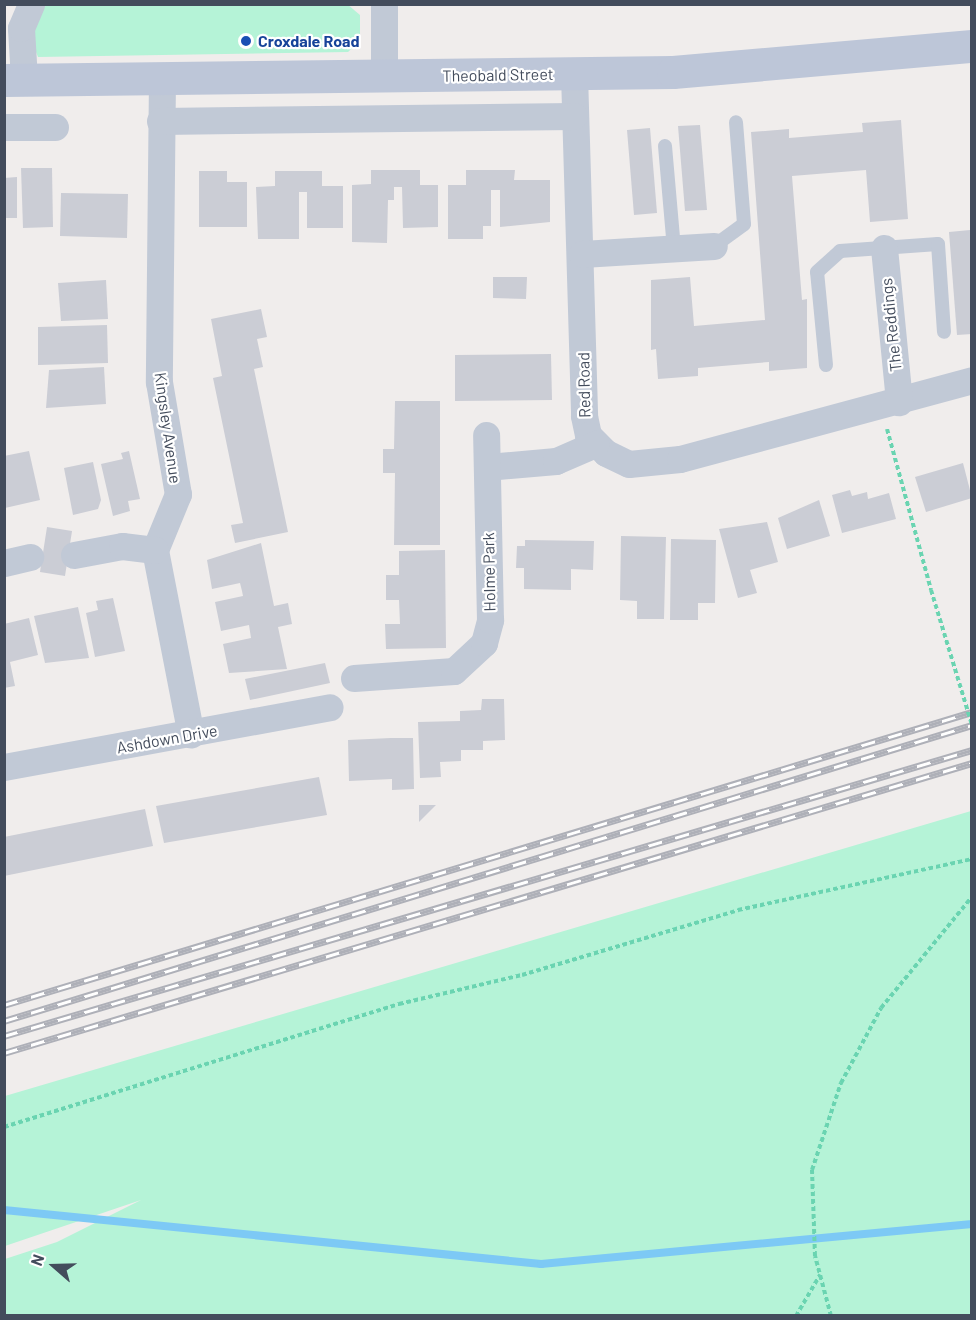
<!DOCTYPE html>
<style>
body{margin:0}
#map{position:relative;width:976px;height:1320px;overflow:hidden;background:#f0edec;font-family:Barlow,sans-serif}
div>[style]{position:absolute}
.green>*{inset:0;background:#b5f3d7}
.stream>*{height:8px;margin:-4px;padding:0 4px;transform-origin:4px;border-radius:4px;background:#7dc9f5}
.building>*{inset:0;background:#cbcdd5}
.path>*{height:4px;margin-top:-2px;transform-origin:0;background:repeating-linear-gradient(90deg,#6ad4b1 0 4.5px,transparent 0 7.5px)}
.lane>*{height:14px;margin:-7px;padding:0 7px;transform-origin:7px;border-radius:7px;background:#c1c9d6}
.street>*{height:27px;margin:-13.5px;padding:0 13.5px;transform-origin:13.5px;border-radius:13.5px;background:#c1c9d6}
.secondary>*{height:33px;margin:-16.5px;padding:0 16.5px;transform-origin:16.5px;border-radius:16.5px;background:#bdc6d8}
.rail>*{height:7px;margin-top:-3.5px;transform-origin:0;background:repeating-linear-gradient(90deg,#fff 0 14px,#aeb0b8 0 28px);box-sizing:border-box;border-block:2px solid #aeb0b8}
.path-bridge>*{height:4px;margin-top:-2px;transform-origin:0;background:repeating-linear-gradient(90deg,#6ad4b1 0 4.5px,transparent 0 7.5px)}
.dots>*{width:16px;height:16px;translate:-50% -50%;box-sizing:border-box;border:3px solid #fff;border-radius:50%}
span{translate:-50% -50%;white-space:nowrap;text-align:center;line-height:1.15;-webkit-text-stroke:4.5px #fff;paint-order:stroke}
.transit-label{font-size:16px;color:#164399;font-weight:700}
.left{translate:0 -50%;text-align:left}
.street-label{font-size:16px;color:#434c5c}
.frame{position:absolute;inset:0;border:6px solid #434c5c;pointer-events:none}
.north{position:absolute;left:24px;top:1236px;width:60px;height:60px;-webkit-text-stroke:4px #fff;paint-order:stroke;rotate:290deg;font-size:16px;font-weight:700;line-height:24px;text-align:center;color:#434c5c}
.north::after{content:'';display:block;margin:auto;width:21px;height:27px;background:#434c5c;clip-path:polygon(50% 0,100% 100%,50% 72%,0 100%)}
</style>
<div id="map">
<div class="green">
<i style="clip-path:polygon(347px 4px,360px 15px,360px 41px,348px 52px,38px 57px,32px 42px,33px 15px,47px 5px)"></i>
<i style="clip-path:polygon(971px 811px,971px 1315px,5px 1315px,5px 1259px,57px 1242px,141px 1200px,5px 1246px,5px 1096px)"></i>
</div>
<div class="stream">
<i style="left:4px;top:1210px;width:540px;rotate:5.74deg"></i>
<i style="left:541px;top:1264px;width:433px;rotate:-5.3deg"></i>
</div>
<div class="building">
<i style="clip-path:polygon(901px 120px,908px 219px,870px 222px,866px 170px,792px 176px,802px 300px,807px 299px,807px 368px,769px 371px,769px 362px,698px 368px,698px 376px,658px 379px,656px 349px,651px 350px,651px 280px,690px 277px,694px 326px,765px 320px,751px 132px,789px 129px,789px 138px,863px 132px,862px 123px)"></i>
<i style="clip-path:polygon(700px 125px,707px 210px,685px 211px,678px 126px)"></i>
<i style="clip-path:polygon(650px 128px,657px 213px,634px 215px,627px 130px)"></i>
<i style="clip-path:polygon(21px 168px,52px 168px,53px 227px,23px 228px)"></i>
<i style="clip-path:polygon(371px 170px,420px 170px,420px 185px,438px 185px,438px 227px,403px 228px,402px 187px,394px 187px,394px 200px,388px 200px,387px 243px,352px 242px,352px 185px,371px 184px)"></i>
<i style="clip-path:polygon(466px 170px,515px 170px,514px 180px,550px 180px,550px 222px,500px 227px,500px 190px,491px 190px,491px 226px,483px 226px,483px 239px,448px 239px,448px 185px,466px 185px)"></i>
<i style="clip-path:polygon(199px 171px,227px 171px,227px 182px,247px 182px,247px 227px,199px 227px)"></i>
<i style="clip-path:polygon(275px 171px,322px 171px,322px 186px,343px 186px,343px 228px,307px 228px,307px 192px,299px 192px,299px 239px,258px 239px,256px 187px,275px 186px)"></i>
<i style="clip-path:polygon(17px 177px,17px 218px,4px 218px,4px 178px)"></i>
<i style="clip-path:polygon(61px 193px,128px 194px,127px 238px,60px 236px)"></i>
<i style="clip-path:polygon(970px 230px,972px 334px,957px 335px,949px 232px)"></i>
<i style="clip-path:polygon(493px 277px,527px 277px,526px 299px,493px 298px)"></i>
<i style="clip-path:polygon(106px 280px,108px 319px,61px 321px,58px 283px)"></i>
<i style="clip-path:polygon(261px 309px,267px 337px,257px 339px,263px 367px,254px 369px,288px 532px,235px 543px,231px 525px,243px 523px,213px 378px,222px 376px,211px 319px)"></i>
<i style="clip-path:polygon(107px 325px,108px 363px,38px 365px,38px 327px)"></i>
<i style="clip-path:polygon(551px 354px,552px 400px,455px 401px,455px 355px)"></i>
<i style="clip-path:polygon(104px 367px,106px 404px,46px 408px,49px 370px)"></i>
<i style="clip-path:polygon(395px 401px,440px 401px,440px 545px,394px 545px,395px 473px,383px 473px,383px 449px,394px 449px)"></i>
<i style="clip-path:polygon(29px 451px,40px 500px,5px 508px,4px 456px)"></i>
<i style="clip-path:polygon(129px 451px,140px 499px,128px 501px,130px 511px,113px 516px,101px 464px,123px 459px,121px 453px)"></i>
<i style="clip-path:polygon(93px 462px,101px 500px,98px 509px,73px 515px,64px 468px)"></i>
<i style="clip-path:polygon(963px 463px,972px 498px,926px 512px,915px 477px)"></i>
<i style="clip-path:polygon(850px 490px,852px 496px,867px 492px,868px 499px,889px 493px,896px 519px,842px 533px,832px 495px)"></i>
<i style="clip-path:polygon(819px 500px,830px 536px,787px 549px,778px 518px)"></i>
<i style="clip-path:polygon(767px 522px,778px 562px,750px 570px,757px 593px,738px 598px,719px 529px)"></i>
<i style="clip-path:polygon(47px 527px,72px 531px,65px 576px,40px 572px)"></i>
<i style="clip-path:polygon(621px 536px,666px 537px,664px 619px,637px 619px,637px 601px,620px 600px)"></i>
<i style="clip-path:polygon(671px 539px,716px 540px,715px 603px,698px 603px,698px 620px,670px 620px)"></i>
<i style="clip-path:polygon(525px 540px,594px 541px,593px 570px,571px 569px,571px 590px,524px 589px,524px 568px,516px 568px,517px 546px,525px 546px)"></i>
<i style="clip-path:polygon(261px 543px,274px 606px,288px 603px,292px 624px,278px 627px,287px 669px,229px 673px,223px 644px,251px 638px,249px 625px,221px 631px,215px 602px,243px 596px,242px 591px,240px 583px,212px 589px,207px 560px)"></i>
<i style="clip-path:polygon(445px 550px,446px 648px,386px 649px,385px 624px,400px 624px,399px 600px,386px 600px,386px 575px,399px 575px,399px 551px)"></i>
<i style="clip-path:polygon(113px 598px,125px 651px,95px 657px,86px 613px,98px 610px,96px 601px)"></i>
<i style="clip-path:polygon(78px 607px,89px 658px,45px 663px,34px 616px)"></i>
<i style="clip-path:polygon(29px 618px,38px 655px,10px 662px,15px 686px,4px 688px,4px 624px)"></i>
<i style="clip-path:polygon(325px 663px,330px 683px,250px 700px,245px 679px)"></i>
<i style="clip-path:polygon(482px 699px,504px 699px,505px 740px,483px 741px,483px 750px,461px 750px,461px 761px,440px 762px,441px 777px,420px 778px,418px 722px,460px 721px,460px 711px,481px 710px)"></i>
<i style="clip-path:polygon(391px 738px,413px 738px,414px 789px,392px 790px,392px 779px,349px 781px,348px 740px)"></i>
<i style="clip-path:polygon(319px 777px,327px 815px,164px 843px,156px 806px)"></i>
<i style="clip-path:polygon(419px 805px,436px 805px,419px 822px)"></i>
<i style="clip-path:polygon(145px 809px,153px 846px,4px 876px,4px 837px)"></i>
</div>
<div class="path">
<i style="left:887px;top:429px;width:167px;rotate:74.7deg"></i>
<i style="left:4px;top:1127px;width:414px;rotate:-17.3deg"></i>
<i style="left:399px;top:1004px;width:126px;rotate:-13.3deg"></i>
<i style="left:522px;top:975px;width:226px;rotate:-16.7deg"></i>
<i style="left:738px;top:910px;width:239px;rotate:-12.3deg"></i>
<i style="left:796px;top:1316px;width:48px;rotate:-59.7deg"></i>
<i style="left:831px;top:1316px;width:62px;rotate:-104.9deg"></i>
<i style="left:815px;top:1256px;width:86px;rotate:-92deg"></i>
<i style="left:812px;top:1170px;width:92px;rotate:-71.6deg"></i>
<i style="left:841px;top:1083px;width:85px;rotate:-61.9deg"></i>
<i style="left:881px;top:1008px;width:144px;rotate:-50.7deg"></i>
</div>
<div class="lane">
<i style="left:665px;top:146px;width:102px;rotate:85deg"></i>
<i style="left:714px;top:246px;width:37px;rotate:-36deg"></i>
<i style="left:744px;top:224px;width:102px;rotate:-94.5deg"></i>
<i style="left:826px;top:365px;width:93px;rotate:-95.5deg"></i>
<i style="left:817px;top:272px;width:31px;rotate:-42deg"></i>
<i style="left:840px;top:251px;width:98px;rotate:-4.1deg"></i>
<i style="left:938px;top:244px;width:88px;rotate:86.1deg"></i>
</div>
<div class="street">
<i style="left:574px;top:74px;width:342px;rotate:88.3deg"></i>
<i style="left:584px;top:416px;width:19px;rotate:78deg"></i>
<i style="left:588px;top:435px;width:25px;rotate:45deg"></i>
<i style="left:606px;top:453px;width:25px;rotate:26deg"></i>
<i style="left:629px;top:464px;width:51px;rotate:-5.6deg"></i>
<i style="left:680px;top:459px;width:302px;rotate:-15.1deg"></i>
<i style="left:384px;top:77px;width:73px;rotate:-90deg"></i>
<i style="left:162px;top:78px;width:304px;rotate:90.6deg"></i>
<i style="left:159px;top:382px;width:114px;rotate:80.4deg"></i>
<i style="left:178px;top:494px;width:61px;rotate:112.3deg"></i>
<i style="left:155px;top:550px;width:188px;rotate:79deg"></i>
<i style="left:24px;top:79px;width:51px;rotate:-93.4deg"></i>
<i style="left:21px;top:28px;width:26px;rotate:-67deg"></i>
<i style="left:160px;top:121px;width:414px;rotate:-0.7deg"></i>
<i style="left:4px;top:127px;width:51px"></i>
<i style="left:884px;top:248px;width:155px;rotate:84.4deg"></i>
<i style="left:582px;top:254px;width:132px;rotate:-3.5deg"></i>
<i style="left:487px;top:467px;width:69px;rotate:-5deg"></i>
<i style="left:556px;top:461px;width:43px;rotate:-23.6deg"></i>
<i style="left:74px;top:555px;width:49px;rotate:-10.6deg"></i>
<i style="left:122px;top:546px;width:33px;rotate:7deg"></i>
<i style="left:4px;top:563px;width:27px;rotate:-13deg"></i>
<i style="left:354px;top:678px;width:100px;rotate:-4deg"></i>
<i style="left:454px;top:671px;width:41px;rotate:-43deg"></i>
<i style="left:484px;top:643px;width:24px;rotate:-75deg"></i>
<i style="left:490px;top:620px;width:185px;rotate:-91.2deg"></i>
<i style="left:4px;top:767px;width:331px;rotate:-10.4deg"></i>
</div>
<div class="secondary">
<i style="left:4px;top:80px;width:669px;rotate:-0.69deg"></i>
<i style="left:673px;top:72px;width:300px;rotate:-5deg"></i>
</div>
<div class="rail">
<i style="left:4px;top:1005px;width:1011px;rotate:-16.84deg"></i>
<i style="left:4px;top:1021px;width:1012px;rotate:-17deg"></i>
<i style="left:4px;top:1036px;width:1009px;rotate:-16.46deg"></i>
<i style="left:4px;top:1053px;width:1011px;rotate:-16.68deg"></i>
</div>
<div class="path-bridge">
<i style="left:931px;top:590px;width:141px;rotate:73.1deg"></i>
</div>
<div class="dots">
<i style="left:246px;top:41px;background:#1a4fb4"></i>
</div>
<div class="transit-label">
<span class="left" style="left:258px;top:41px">Croxdale Road</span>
</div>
<div class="street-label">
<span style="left:498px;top:75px;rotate:-1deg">Theobald Street</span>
<span style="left:891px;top:325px;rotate:-96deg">The Reddings</span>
<span style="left:584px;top:385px;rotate:-91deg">Red Road</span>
<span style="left:168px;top:428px;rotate:82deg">Kingsley Avenue</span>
<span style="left:489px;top:572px;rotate:-91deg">Holme Park</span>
<span style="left:167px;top:739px;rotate:-10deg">Ashdown Drive</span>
</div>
<div class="frame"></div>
<div class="north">N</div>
</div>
